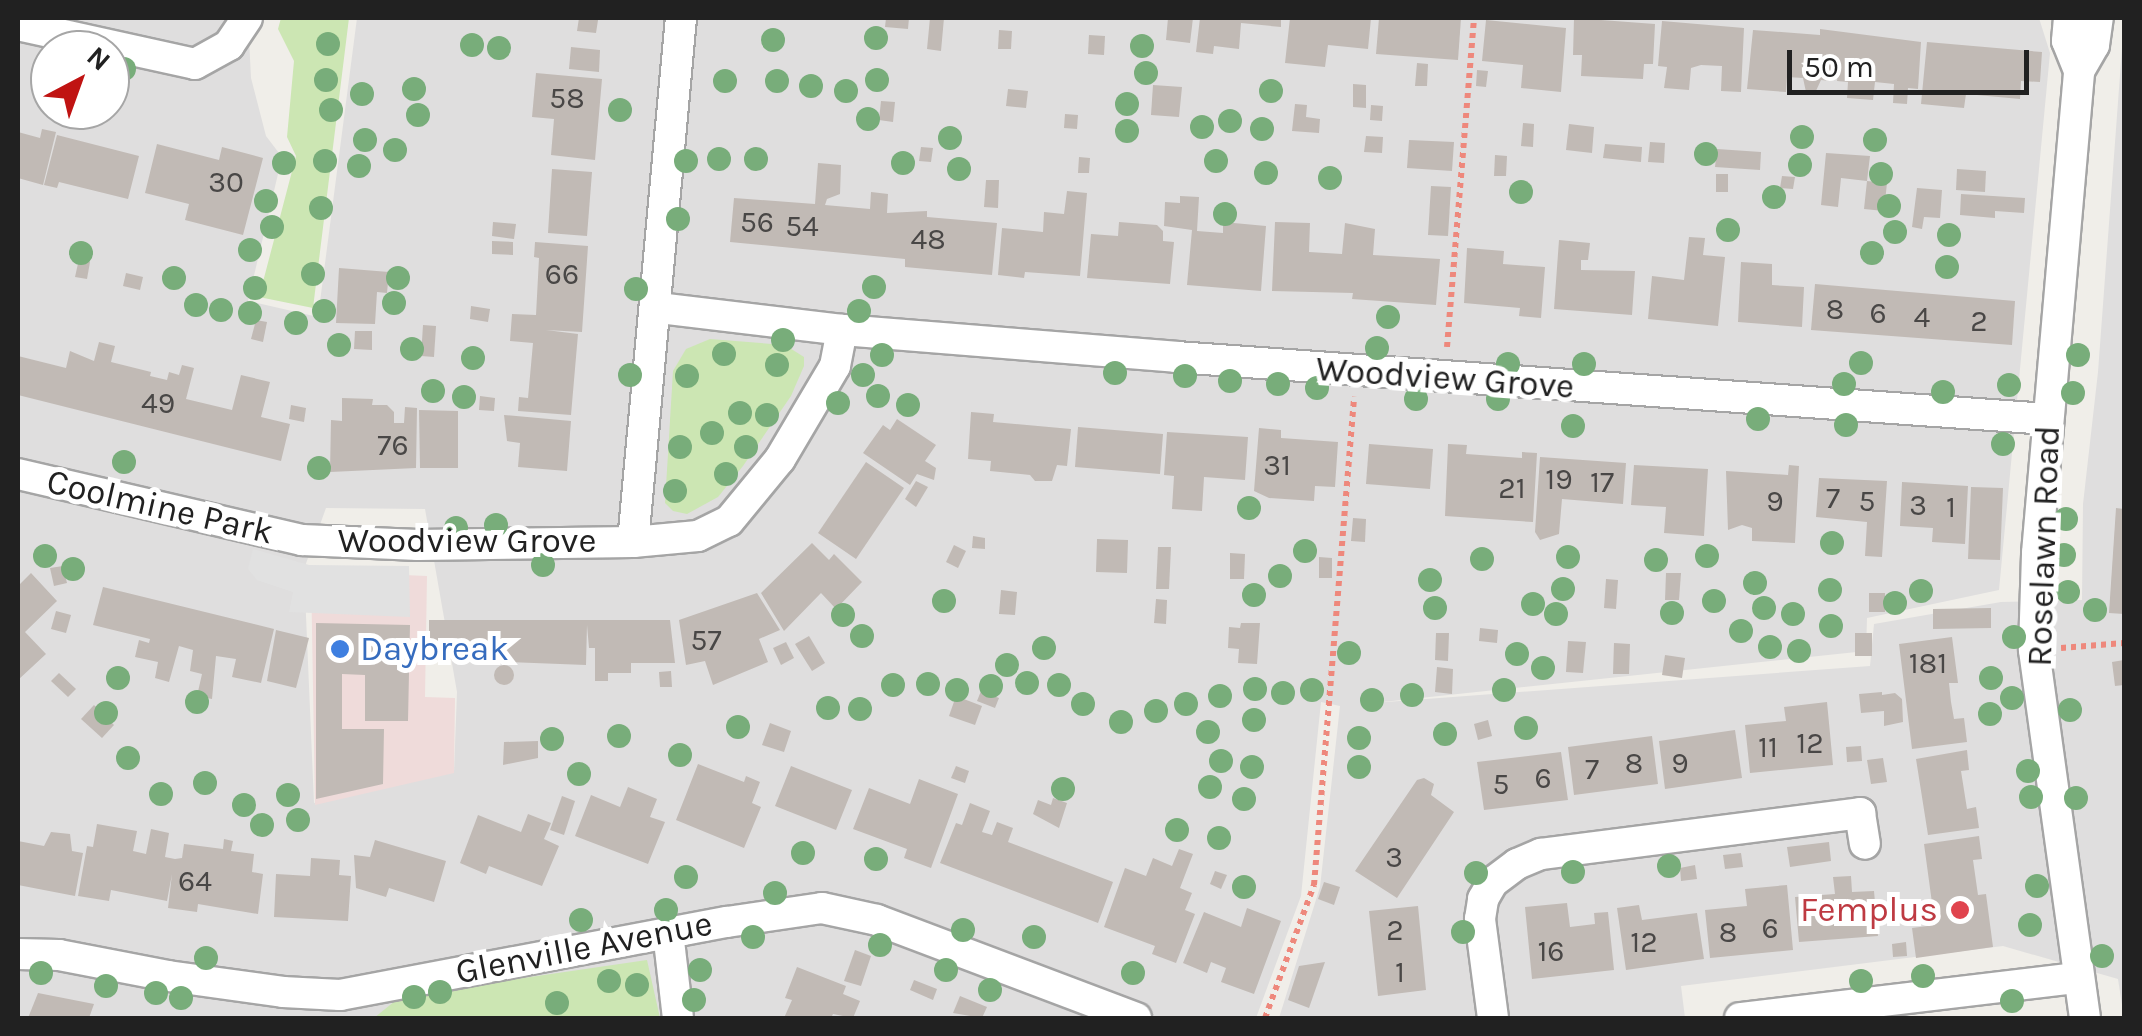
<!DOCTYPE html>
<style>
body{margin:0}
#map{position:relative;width:2142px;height:1036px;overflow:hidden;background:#f0eee9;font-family:Karla,sans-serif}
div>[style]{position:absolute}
.residential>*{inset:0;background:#dfdede}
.commercial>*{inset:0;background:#efdbda}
.grass>*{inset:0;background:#cce6b3}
.parking>*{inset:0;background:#e1e1e1}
.building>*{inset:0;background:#c1bab5}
.round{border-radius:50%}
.path>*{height:6px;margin-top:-3px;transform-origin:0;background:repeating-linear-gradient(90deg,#ee887c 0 5px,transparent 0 10px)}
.roads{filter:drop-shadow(2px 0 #a5a5a5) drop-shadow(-2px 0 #a5a5a5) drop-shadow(0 2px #a5a5a5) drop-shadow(0 -2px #a5a5a5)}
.street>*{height:30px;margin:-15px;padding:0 15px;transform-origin:15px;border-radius:15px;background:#fff}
.trees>*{width:24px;height:24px;margin:-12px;border-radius:50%;background:#78ad7a}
.dots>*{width:28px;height:28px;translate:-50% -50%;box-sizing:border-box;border:5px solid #fff;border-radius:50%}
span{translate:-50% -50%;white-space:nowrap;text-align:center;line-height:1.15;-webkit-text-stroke:10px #fff;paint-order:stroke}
.number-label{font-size:30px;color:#494746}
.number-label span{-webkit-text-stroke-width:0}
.street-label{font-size:35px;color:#212121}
.shop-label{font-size:35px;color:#366cbe}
.left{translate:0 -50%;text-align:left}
.health-label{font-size:35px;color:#be3a42}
.right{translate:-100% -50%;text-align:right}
.frame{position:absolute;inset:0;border:20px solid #212121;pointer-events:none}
.north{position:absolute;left:30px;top:30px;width:100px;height:100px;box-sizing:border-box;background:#fff;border:2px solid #a6a6a6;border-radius:50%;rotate:41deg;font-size:28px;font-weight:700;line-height:40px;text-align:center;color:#212121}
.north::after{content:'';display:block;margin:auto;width:35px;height:45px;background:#c01312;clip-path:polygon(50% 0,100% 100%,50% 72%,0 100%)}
.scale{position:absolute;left:1787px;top:50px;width:242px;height:45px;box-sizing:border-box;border:5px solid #212121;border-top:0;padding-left:12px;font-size:30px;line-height:35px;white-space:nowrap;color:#212121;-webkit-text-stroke:8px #fff;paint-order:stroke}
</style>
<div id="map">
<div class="residential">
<i style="clip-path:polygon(evenodd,18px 18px,248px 18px,251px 78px,266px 136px,282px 157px,248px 301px,318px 317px,357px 18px,2039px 18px,2050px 53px,1999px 590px,1867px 618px,1866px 651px,1373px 703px,1870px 666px,1874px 624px,2001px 602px,2082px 600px,2083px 504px,2098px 372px,2124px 21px,2124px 1018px,2118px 979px,2003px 946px,1681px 986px,1685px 1018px,1279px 1018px,1320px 887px,1340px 706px,1321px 702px,1301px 896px,1256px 1018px,18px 1018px,18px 18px,50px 50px,110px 50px,110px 110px,50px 110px,50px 50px,18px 18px,326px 508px,425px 509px,457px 692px,454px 772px,314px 803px,304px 569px,326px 508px)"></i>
</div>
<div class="commercial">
<i style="clip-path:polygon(311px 571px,427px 576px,425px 697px,455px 698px,454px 773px,315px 805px)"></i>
</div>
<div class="grass">
<i style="clip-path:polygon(281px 18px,349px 18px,313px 308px,259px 297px,296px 156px,287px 137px,294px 61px,278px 29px)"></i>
<i style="clip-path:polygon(710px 339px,785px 345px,804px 357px,804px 366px,791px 396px,743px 466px,718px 497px,687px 514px,673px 511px,665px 503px,673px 371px,686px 349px)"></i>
<i style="clip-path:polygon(647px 960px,660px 1018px,374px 1018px,401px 996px)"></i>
</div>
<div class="parking">
<i style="clip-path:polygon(253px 549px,309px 565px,409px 566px,410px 617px,289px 612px,293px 592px,257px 580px,248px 569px)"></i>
</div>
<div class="building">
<i style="clip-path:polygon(579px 18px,598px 20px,596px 33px,577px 31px)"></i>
<i style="clip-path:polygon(886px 18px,909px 18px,908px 29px,885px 27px)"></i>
<i style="clip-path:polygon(930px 18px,944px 18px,941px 51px,927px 49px)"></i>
<i style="clip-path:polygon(1168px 18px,1193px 18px,1190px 43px,1166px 40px)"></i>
<i style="clip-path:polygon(1200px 18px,1281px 18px,1281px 27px,1241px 23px,1239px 49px,1214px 46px,1213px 54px,1196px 52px)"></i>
<i style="clip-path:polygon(1290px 18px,1371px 18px,1368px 49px,1328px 45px,1325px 67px,1285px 63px)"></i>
<i style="clip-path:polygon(1379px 18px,1461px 18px,1458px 60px,1376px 54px)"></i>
<i style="clip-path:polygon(1574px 18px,1655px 24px,1653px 64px,1644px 64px,1643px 79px,1581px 76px,1582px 55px,1573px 55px)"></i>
<i style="clip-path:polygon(1486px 20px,1566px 28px,1561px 92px,1521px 88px,1523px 65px,1482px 61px)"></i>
<i style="clip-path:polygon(1662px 21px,1744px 28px,1741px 92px,1721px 91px,1722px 66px,1701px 65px,1691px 68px,1689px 90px,1664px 88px,1667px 67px,1658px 66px)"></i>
<i style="clip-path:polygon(1820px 29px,1921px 42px,1918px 89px,1908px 88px,1907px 104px,1893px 103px,1894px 84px,1875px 82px,1873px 100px,1847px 98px,1848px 82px,1837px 81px,1839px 65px,1832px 64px,1831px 81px,1821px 80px,1815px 93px,1806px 92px,1803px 78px,1787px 77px,1786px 92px,1747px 89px,1753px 30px,1820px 35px)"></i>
<i style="clip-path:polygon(999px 30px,1012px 31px,1011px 49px,998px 49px)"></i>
<i style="clip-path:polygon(1089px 35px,1105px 36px,1104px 55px,1088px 54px)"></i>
<i style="clip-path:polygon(1927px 42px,2042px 52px,2040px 82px,2021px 81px,2020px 99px,1966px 94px,1964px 108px,1921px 104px)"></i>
<i style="clip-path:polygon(571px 47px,600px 50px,599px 72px,569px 69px)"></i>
<i style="clip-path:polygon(1417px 63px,1428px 64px,1427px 86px,1415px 86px)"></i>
<i style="clip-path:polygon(1477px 70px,1488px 71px,1486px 87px,1476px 86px)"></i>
<i style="clip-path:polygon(536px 73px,602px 79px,595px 160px,551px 155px,554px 119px,532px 117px)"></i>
<i style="clip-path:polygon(1353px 84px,1366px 85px,1366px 108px,1353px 107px)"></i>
<i style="clip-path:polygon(1153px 85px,1182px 87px,1179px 117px,1151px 115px)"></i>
<i style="clip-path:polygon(1008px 89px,1028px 91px,1026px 108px,1006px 106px)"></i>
<i style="clip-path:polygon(881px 101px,895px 102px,893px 122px,879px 120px)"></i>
<i style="clip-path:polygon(1295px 104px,1307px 105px,1306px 117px,1320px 119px,1319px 133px,1292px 131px)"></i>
<i style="clip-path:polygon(1371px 105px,1383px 106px,1382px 121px,1370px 120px)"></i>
<i style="clip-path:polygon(1065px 114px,1078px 115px,1077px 129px,1064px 128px)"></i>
<i style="clip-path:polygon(1523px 123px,1534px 124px,1533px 147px,1521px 146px)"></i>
<i style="clip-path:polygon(1569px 124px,1594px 127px,1592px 153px,1566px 150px)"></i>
<i style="clip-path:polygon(42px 129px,56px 132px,43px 185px,18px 178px,18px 132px,40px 138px)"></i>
<i style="clip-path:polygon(57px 135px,139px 156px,128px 199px,59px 182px,57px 188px,44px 185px)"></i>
<i style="clip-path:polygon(1366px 136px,1383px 137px,1382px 153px,1364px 152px)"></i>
<i style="clip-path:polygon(1409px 140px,1454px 142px,1452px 171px,1407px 168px)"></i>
<i style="clip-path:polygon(1650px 142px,1665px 143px,1664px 163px,1648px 162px)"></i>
<i style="clip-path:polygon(157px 144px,219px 160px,222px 147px,263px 158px,243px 235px,185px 220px,189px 204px,145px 193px)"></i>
<i style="clip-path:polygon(1605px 144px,1642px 147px,1641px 162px,1603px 158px)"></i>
<i style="clip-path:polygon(921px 147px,933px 148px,931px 162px,919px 161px)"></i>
<i style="clip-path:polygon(1717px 149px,1761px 152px,1760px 170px,1715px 167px)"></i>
<i style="clip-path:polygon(1826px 153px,1870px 156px,1867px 181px,1887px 183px,1884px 211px,1864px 209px,1867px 181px,1841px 178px,1838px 207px,1821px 205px)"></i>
<i style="clip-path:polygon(1495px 155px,1507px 156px,1506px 176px,1494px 176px)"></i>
<i style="clip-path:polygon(1079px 157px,1090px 158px,1089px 173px,1078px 173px)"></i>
<i style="clip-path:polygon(818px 163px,841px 165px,840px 194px,827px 199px,825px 205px,870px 209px,871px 192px,888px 194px,887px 213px,927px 211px,927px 217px,997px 223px,992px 275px,905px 267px,905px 259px,730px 242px,734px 198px,815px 204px)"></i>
<i style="clip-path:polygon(552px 169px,592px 172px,587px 236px,548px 233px)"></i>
<i style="clip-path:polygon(1957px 169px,1986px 171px,1985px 192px,1956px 190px)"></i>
<i style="clip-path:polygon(1716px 174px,1728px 174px,1728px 192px,1716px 192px)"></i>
<i style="clip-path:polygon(1782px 176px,1795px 177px,1793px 189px,1780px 188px)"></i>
<i style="clip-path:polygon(986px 180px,999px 180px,998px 208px,984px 207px)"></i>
<i style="clip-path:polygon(1431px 186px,1451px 187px,1448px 236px,1428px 235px)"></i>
<i style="clip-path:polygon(1917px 188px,1942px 190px,1940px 218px,1924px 217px,1922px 229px,1912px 227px)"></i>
<i style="clip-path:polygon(1067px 191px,1087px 193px,1080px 276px,1025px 272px,1024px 278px,998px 275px,1002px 228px,1043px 232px,1044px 212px,1064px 214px)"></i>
<i style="clip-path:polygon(1961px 194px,2025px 198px,2024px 213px,1995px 211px,1995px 218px,1960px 215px)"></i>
<i style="clip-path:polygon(1180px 196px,1199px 197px,1197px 231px,1223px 233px,1223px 222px,1266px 226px,1261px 291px,1187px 285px,1192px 230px,1164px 226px,1165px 202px,1180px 203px)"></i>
<i style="clip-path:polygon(493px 222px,516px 224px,514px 239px,492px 236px)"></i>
<i style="clip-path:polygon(1119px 222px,1157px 225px,1163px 231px,1163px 241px,1174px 242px,1170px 284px,1087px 278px,1091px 234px,1118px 236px)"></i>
<i style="clip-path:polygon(1275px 222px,1310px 223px,1309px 252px,1342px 254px,1345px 223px,1375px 229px,1373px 255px,1440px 259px,1436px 305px,1352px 299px,1353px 293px,1272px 291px)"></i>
<i style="clip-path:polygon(1689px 237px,1705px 238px,1703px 255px,1725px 257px,1718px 326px,1648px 319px,1652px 276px,1684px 280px)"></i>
<i style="clip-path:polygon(1559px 240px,1590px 243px,1588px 260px,1581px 260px,1581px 270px,1635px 271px,1632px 315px,1554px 309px)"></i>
<i style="clip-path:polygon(492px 241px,513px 242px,513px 255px,492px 254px)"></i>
<i style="clip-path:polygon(535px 242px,588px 246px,582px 332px,546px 330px,578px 334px,571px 415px,518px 411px,519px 397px,528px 398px,533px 343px,510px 341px,512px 314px,536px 315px,539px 258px,534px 257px)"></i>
<i style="clip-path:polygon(1467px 248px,1504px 251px,1503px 264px,1545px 267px,1541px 318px,1519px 316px,1520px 308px,1464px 303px)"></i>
<i style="clip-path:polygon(79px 259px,90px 262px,87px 279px,75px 277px)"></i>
<i style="clip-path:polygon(1741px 262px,1772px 264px,1772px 285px,1804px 287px,1802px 327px,1738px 322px)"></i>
<i style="clip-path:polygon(339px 268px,389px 272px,387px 293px,377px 292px,375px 324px,336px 323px)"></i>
<i style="clip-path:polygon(126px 273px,143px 277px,140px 290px,123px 286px)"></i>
<i style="clip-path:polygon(1815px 284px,2015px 301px,2012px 345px,1811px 330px)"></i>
<i style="clip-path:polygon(471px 306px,490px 309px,488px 322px,470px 319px)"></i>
<i style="clip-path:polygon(256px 320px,267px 322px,263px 342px,251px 339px)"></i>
<i style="clip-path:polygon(423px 325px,436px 326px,434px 357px,421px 356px)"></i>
<i style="clip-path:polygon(355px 331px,372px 331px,372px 350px,354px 349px)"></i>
<i style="clip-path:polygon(99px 342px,115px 346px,111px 362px,151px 372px,150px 376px,167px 380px,169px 372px,179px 375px,182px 365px,194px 368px,186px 399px,232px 410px,241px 375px,270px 382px,261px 417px,290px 424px,281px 461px,18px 395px,18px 356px,66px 368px,70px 351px,94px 361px)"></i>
<i style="clip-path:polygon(480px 396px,495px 398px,494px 411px,479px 410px)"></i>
<i style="clip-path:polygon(342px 398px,373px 399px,372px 405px,387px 405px,394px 412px,394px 423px,404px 423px,405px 407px,417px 408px,416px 468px,330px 472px,331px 420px,342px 421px)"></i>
<i style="clip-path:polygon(291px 405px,306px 408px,304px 422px,289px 419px)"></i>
<i style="clip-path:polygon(419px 410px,458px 411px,458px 468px,420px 468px)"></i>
<i style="clip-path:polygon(971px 412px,994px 414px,993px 422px,1071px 429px,1067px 466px,1057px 465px,1052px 481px,1035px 481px,1030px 475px,990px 471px,991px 461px,968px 459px)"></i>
<i style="clip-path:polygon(504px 415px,571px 421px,567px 471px,518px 467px,520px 443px,507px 441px)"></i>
<i style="clip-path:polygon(897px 419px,936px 445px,925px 461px,936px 468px,934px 480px,917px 474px,910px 485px,863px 453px,883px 425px,890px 430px)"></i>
<i style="clip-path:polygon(1078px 427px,1163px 434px,1160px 474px,1075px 467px)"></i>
<i style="clip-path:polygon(1259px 428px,1281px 430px,1281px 438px,1338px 442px,1335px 487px,1315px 486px,1314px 501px,1269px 498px,1254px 491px)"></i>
<i style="clip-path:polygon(1167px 432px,1248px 437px,1245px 480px,1204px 477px,1202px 511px,1172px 509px,1174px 476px,1164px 475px)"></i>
<i style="clip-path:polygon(1369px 444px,1433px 449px,1430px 489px,1366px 484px)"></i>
<i style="clip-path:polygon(1448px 444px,1467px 445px,1466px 454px,1522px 458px,1522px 452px,1537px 453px,1533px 522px,1445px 516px)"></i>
<i style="clip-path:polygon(1540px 457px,1626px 463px,1623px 504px,1562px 499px,1559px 534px,1540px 540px,1535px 532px)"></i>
<i style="clip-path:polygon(866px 462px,904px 488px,856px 559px,818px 533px)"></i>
<i style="clip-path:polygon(1634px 465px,1708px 469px,1704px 536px,1664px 533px,1666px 507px,1631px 505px)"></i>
<i style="clip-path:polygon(1789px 465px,1799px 466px,1795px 543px,1752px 541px,1752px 528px,1742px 525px,1728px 530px,1726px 471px,1788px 475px)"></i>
<i style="clip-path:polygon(1819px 478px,1887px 481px,1882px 557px,1865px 556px,1867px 522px,1816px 517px)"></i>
<i style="clip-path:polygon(916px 481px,928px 487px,916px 507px,905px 499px)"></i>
<i style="clip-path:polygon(1902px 482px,1968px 486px,1965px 544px,1932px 542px,1933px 528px,1900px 526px)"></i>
<i style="clip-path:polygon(1971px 487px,2003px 488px,2000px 560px,1968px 559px)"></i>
<i style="clip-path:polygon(2116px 508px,2124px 509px,2124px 614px,2109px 613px)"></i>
<i style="clip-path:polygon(1353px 518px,1366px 519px,1365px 542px,1351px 541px)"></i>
<i style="clip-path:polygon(973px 536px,985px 538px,985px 549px,972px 548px)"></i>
<i style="clip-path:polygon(1097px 539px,1128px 540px,1127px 573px,1096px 572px)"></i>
<i style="clip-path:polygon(812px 543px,829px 560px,834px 554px,862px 582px,836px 609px,821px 593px,784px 631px,761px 593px)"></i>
<i style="clip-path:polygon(954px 545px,966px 551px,958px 568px,946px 562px)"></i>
<i style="clip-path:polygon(1158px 547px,1171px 547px,1169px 589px,1156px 589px)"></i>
<i style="clip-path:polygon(1230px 553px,1245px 554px,1244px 579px,1230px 579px)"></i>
<i style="clip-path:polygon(1319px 557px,1332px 558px,1332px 578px,1319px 578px)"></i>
<i style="clip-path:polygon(63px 566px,67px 583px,54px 586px,50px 568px)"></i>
<i style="clip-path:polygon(31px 573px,57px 601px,25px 632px,46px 654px,18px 680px,18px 586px)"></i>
<i style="clip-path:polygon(1666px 573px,1681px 573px,1679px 600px,1665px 600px)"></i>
<i style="clip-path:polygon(1606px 579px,1618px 580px,1616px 609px,1604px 608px)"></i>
<i style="clip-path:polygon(103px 587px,274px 629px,261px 683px,232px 677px,236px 659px,216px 656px,212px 699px,197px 696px,202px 674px,190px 671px,193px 650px,179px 646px,169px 682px,155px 678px,158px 662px,135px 657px,139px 640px,149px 643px,150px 639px,93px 625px)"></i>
<i style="clip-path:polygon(1001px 590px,1017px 592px,1015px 615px,999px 614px)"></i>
<i style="clip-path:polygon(757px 593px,780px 630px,759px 639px,768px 662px,713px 685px,705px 661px,686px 665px,679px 620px)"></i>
<i style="clip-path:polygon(1869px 593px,1885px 593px,1885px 612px,1869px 612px)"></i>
<i style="clip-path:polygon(1156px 599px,1167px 600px,1166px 624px,1154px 623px)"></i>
<i style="clip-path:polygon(1991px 608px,1991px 628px,1933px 629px,1933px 609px)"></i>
<i style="clip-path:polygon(56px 611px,71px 615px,66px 633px,51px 629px)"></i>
<i style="clip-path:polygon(429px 620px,670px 620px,675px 663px,631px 663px,631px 673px,608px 673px,608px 681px,595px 681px,595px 648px,589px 648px,587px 625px,586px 665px,429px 659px)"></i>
<i style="clip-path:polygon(316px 623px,410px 625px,408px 721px,365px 721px,365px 675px,342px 674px,342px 729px,384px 729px,383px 784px,316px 799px)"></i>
<i style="clip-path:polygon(1241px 623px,1260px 623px,1257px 664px,1238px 663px,1239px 649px,1228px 648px,1229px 627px,1240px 628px)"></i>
<i style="clip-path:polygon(1480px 628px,1498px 630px,1497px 643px,1479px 641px)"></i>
<i style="clip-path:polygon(276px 630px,309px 638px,296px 688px,267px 681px)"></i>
<i style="clip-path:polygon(1436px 633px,1449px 633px,1448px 661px,1435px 660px)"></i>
<i style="clip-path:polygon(1855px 633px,1872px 633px,1872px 656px,1855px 656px)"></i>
<i style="clip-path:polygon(809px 636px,825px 663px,812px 671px,795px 644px)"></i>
<i style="clip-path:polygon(1952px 637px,1958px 683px,1949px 683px,1951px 702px,1954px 719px,1964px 718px,1967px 742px,1912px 749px,1899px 644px)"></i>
<i style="clip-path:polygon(1568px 641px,1586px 642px,1583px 673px,1566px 672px)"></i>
<i style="clip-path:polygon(786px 642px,794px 658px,781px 665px,773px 648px)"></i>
<i style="clip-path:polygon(1614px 643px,1630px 644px,1629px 674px,1613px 674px)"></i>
<i style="clip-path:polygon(1665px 655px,1685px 658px,1682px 678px,1662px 675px)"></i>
<i style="clip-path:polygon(2124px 660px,2124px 685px,2115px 686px,2112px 662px)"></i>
<i class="round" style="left:494px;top:665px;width:20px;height:20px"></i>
<i style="clip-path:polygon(1437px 667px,1453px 669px,1452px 694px,1435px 692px)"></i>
<i style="clip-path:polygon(671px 671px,672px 687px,660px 687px,659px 672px)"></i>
<i style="clip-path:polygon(59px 673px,76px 689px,68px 697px,51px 681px)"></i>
<i style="clip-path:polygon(981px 691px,999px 698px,995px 708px,977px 701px)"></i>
<i style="clip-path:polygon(1882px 692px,1882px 695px,1895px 693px,1902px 699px,1903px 722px,1884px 726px,1884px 711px,1861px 713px,1859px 694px)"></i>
<i style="clip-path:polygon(956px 696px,982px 706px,975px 725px,949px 716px)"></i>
<i style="clip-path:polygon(1827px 702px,1833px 765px,1750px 773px,1745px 725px,1786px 721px,1784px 707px)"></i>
<i style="clip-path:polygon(94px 705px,114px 725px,102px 738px,81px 719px)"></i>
<i style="clip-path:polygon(1488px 720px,1492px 736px,1478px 740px,1474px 724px)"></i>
<i style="clip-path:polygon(770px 723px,791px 731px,784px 752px,762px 745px)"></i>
<i style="clip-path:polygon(1735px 730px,1742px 778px,1665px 789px,1659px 741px)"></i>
<i style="clip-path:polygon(1652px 736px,1658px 784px,1574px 795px,1568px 747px)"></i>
<i style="clip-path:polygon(538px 741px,538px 758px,503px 765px,504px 742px)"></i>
<i style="clip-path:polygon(1861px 746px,1862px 761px,1847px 762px,1846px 747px)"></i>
<i style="clip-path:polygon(1967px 750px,1969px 770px,1961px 771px,1967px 809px,1976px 807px,1979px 828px,1928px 835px,1916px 759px)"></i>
<i style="clip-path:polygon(1561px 752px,1568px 800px,1484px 810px,1477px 762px)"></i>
<i style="clip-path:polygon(1883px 758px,1887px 782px,1871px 784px,1867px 760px)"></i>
<i style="clip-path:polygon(698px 764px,744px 782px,746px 776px,760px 782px,752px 803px,761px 807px,744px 848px,676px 820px)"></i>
<i style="clip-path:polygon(791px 766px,852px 790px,836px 830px,775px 806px)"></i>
<i style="clip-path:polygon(956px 766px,969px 771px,965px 783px,951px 778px)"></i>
<i style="clip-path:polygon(1424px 778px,1434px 784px,1431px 795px,1454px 812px,1397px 898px,1355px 871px,1417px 780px)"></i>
<i style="clip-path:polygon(919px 779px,958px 794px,931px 868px,904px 858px,907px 849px,853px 829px,869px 788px,910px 804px)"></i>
<i style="clip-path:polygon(628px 787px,657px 799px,650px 817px,665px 822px,648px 864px,575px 836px,591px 795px,620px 807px)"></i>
<i style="clip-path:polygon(562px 796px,575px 801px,564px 835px,550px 830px)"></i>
<i style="clip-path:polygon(1053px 798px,1067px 803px,1059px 828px,1033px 814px,1038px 800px,1051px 805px)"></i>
<i style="clip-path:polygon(970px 803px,990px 811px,982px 832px,992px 835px,997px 822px,1013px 828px,1008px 842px,1113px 882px,1098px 923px,940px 863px,956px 823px,962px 825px)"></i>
<i style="clip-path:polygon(528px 814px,551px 823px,544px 839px,559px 846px,542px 886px,489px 866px,486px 874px,460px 863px,478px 815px,521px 832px)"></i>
<i style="clip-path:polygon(97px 824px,137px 831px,133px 851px,146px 854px,151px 829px,169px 833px,165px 857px,175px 859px,182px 858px,184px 844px,223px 849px,224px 839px,233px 841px,231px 851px,254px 854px,252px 872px,263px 874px,258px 914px,198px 904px,197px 912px,168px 908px,172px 874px,167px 901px,111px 890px,109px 901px,78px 896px,87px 846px,93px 847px)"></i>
<i style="clip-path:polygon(51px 832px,70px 834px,72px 851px,83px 853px,75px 896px,18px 885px,18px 841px,44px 846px)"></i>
<i style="clip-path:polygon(1979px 836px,1982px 859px,1973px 860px,1978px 895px,1986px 894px,1993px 947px,1916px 958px,1912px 928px,1935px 925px,1924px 844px)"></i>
<i style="clip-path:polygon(375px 840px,446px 861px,434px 902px,389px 888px,386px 897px,356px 888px,354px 855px,370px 857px)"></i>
<i style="clip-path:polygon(1829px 842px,1831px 861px,1790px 867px,1787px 847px)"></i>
<i style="clip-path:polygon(1179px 849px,1193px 854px,1180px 888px,1192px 893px,1185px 910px,1195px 914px,1176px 963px,1152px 954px,1155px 946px,1104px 927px,1125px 868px,1146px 876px,1153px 858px,1172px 866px)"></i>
<i style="clip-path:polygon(1741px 853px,1743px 867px,1725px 869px,1723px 855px)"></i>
<i style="clip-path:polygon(311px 858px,340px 860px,339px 875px,351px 876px,348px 921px,274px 917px,276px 874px,310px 876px)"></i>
<i style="clip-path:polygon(1695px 865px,1697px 879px,1681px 881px,1680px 868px)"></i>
<i style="clip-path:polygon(1215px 871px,1227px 875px,1221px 889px,1210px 884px)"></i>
<i style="clip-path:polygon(1851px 876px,1852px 892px,1874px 891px,1878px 936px,1799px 942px,1795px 897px,1835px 894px,1833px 877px)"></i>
<i style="clip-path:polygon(1324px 882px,1340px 887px,1334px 905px,1318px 899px)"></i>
<i style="clip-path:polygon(1787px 885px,1793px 950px,1710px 958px,1705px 910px,1747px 906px,1745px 889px)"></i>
<i style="clip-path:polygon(1567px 903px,1570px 927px,1595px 924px,1594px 913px,1608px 912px,1614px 970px,1532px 979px,1525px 907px)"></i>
<i style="clip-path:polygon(1639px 905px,1642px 920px,1697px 913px,1704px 959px,1626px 970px,1617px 908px)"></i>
<i style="clip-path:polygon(1418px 906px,1426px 990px,1378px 996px,1369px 911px)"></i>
<i style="clip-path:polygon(1247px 908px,1281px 921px,1254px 994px,1221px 982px,1226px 968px,1211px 962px,1207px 973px,1183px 963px,1204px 912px,1241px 927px)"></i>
<i style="clip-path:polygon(1906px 942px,1907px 956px,1893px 957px,1892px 944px)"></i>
<i style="clip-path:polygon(855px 950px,871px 956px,861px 986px,844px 981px)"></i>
<i style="clip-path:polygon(1325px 962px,1309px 1008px,1288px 1000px,1299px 966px)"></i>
<i style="clip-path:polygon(797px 967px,846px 986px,843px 994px,860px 1001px,853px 1018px,833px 1014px,831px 1018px,784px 1018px,792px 1000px,785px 998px)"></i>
<i style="clip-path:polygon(914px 980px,937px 989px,933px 1000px,910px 990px)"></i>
<i style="clip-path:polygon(38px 993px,94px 1004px,89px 1018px,28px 1018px)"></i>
<i style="clip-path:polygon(960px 996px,987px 1007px,982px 1018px,953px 1013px)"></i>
</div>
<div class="path">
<i style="left:1447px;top:347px;width:330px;rotate:-85.3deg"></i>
<i style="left:2061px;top:648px;width:63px;rotate:-4.5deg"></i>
<i style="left:1265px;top:1018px;width:142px;rotate:-69.8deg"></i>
<i style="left:1314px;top:885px;width:490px;rotate:-85.3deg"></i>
</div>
<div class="roads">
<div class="street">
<i style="left:2069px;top:18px;width:23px;rotate:95deg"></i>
<i style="left:2067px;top:41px;width:32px;rotate:68deg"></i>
<i style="left:18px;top:25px;width:181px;rotate:12.4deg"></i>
<i style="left:195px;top:64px;width:39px;rotate:-29deg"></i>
<i style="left:229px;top:45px;width:32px;rotate:-56deg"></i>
<i style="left:658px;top:308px;width:185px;rotate:6.8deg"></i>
<i style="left:842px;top:330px;width:335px;rotate:4.6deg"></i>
<i style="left:1176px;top:357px;width:874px;rotate:4.07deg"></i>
<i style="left:18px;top:474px;width:292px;rotate:13.1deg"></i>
<i style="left:302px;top:540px;width:116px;rotate:2.5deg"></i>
<i style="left:418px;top:545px;width:215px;rotate:-0.8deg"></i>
<i style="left:633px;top:542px;width:65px;rotate:-5.3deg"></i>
<i style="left:698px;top:536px;width:34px;rotate:-26deg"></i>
<i style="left:729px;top:521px;width:80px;rotate:-50.6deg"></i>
<i style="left:780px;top:459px;width:108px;rotate:-59.4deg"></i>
<i style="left:835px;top:366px;width:37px;rotate:-79deg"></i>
<i style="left:633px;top:542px;width:526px;rotate:-84.77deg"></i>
<i style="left:668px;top:932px;width:87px;rotate:83.4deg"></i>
<i style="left:18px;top:954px;width:41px;rotate:1.4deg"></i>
<i style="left:59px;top:955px;width:111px;rotate:10.9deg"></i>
<i style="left:168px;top:976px;width:116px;rotate:7.9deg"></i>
<i style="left:283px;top:992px;width:57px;rotate:3deg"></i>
<i style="left:340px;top:995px;width:394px;rotate:-10.7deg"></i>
<i style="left:727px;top:922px;width:96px;rotate:-8.4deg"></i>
<i style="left:822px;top:908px;width:56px;rotate:12.3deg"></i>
<i style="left:877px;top:920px;width:277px;rotate:20.7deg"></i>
<i style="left:1493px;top:1018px;width:100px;rotate:-97.5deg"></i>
<i style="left:1480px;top:919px;width:20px;rotate:-81deg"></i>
<i style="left:1483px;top:899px;width:20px;rotate:-60deg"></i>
<i style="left:1493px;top:882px;width:30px;rotate:-37deg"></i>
<i style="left:1517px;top:864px;width:26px;rotate:-23deg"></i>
<i style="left:1541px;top:854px;width:322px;rotate:-7.3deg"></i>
<i style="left:1860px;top:813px;width:31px;rotate:81deg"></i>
<i style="left:1740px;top:1018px;width:339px;rotate:-6.8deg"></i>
<i style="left:2085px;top:1018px;width:372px;rotate:-97.9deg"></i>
<i style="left:2034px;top:650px;width:97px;rotate:-88.2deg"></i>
<i style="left:2037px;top:553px;width:484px;rotate:-85deg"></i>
<i style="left:2079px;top:71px;width:30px;rotate:-60deg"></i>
<i style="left:2094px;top:45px;width:27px;rotate:-82deg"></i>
</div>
</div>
<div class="trees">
<i style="left:876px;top:38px"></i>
<i style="left:773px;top:40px"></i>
<i style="left:328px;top:44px"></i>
<i style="left:472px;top:45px"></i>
<i style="left:1142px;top:46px"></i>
<i style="left:499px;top:48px"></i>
<i style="left:124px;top:69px"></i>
<i style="left:1146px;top:73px"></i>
<i style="left:326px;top:80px"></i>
<i style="left:877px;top:80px"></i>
<i style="left:725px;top:81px"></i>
<i style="left:777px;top:81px"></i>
<i style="left:811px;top:86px"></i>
<i style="left:414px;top:89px"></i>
<i style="left:846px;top:91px"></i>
<i style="left:1271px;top:91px"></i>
<i style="left:362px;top:94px"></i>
<i style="left:1127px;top:104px"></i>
<i style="left:331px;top:110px"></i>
<i style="left:620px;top:110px"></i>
<i style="left:418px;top:115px"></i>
<i style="left:868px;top:119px"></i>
<i style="left:1230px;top:121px"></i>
<i style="left:1202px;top:127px"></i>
<i style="left:1262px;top:129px"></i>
<i style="left:1127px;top:131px"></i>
<i style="left:1802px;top:137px"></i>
<i style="left:950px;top:138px"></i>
<i style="left:365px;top:140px"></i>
<i style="left:1875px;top:140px"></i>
<i style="left:395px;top:150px"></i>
<i style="left:1706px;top:154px"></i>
<i style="left:719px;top:159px"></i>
<i style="left:756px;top:159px"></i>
<i style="left:325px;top:161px"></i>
<i style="left:686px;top:161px"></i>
<i style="left:1216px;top:161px"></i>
<i style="left:284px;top:163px"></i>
<i style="left:903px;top:163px"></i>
<i style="left:1800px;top:165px"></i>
<i style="left:359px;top:166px"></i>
<i style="left:959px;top:169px"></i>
<i style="left:1266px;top:173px"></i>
<i style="left:1881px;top:174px"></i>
<i style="left:1330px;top:178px"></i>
<i style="left:1521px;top:192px"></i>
<i style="left:1774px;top:197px"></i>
<i style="left:266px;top:201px"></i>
<i style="left:1889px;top:206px"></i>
<i style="left:321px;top:208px"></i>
<i style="left:1225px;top:214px"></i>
<i style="left:678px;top:219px"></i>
<i style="left:272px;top:227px"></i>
<i style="left:1728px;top:230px"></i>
<i style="left:1895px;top:232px"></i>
<i style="left:1949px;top:235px"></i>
<i style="left:250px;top:250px"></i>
<i style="left:81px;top:253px"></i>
<i style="left:1872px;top:253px"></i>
<i style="left:1947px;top:267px"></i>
<i style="left:313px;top:274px"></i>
<i style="left:174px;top:278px"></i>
<i style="left:398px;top:278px"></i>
<i style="left:874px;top:287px"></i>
<i style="left:255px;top:288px"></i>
<i style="left:636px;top:289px"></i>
<i style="left:394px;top:303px"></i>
<i style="left:196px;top:305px"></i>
<i style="left:221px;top:310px"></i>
<i style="left:324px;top:311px"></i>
<i style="left:859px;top:311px"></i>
<i style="left:250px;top:313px"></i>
<i style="left:1388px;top:317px"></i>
<i style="left:296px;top:323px"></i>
<i style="left:783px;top:340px"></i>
<i style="left:339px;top:345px"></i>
<i style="left:1377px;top:348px"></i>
<i style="left:412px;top:349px"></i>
<i style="left:724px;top:354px"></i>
<i style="left:882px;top:355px"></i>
<i style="left:2078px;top:355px"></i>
<i style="left:473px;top:358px"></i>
<i style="left:1861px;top:363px"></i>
<i style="left:1508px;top:364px"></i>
<i style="left:1584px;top:364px"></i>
<i style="left:777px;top:365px"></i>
<i style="left:1115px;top:373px"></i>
<i style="left:630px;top:375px"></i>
<i style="left:863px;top:375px"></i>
<i style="left:687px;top:376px"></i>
<i style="left:1185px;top:376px"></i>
<i style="left:1230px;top:381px"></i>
<i style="left:1278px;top:384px"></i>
<i style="left:1844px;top:384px"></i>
<i style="left:2009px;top:385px"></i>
<i style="left:1317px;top:388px"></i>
<i style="left:433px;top:391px"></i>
<i style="left:1943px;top:392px"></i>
<i style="left:2073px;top:393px"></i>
<i style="left:878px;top:396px"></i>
<i style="left:464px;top:397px"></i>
<i style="left:1416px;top:399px"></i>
<i style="left:1498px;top:399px"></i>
<i style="left:838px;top:403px"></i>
<i style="left:908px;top:405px"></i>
<i style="left:740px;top:413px"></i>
<i style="left:767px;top:415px"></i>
<i style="left:1758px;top:419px"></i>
<i style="left:1846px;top:425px"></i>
<i style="left:1573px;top:426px"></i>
<i style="left:712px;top:433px"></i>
<i style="left:2003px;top:444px"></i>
<i style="left:680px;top:447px"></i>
<i style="left:746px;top:447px"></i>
<i style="left:124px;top:462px"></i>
<i style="left:319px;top:468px"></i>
<i style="left:726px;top:474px"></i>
<i style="left:675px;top:491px"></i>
<i style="left:1249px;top:508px"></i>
<i style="left:2066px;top:519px"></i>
<i style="left:496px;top:525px"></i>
<i style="left:456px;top:528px"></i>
<i style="left:1832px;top:543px"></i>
<i style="left:1305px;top:551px"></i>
<i style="left:2064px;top:555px"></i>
<i style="left:45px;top:556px"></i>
<i style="left:1707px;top:556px"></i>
<i style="left:1568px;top:557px"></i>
<i style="left:1482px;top:559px"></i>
<i style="left:1656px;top:560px"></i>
<i style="left:543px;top:565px"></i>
<i style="left:73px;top:569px"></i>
<i style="left:1280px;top:576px"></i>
<i style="left:1430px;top:580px"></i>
<i style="left:1755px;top:583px"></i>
<i style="left:1563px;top:589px"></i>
<i style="left:1830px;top:590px"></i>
<i style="left:1921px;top:591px"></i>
<i style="left:2068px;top:592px"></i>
<i style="left:1254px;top:595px"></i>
<i style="left:944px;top:601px"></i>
<i style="left:1714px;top:601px"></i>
<i style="left:1895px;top:603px"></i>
<i style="left:1533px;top:604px"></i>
<i style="left:1435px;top:608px"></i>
<i style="left:1764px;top:608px"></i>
<i style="left:2095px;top:610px"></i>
<i style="left:1672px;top:613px"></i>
<i style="left:1556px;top:614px"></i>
<i style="left:1793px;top:614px"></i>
<i style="left:843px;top:615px"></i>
<i style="left:1831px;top:626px"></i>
<i style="left:1741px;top:631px"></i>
<i style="left:862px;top:636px"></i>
<i style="left:2014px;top:637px"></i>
<i style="left:1770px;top:647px"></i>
<i style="left:1044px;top:648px"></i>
<i style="left:1799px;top:651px"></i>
<i style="left:1349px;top:653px"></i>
<i style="left:1517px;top:654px"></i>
<i style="left:1007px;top:665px"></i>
<i style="left:1543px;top:668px"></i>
<i style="left:118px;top:678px"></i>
<i style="left:1991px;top:678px"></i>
<i style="left:1027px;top:683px"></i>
<i style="left:928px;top:684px"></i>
<i style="left:893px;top:685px"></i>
<i style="left:1059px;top:685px"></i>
<i style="left:991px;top:686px"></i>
<i style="left:1255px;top:689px"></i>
<i style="left:957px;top:690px"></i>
<i style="left:1312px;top:690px"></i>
<i style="left:1504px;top:690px"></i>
<i style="left:1283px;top:693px"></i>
<i style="left:1412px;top:695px"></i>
<i style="left:1220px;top:696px"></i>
<i style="left:2012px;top:698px"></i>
<i style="left:1372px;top:700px"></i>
<i style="left:197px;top:702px"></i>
<i style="left:1083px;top:704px"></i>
<i style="left:1186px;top:704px"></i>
<i style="left:828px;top:708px"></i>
<i style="left:860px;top:709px"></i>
<i style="left:2070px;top:710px"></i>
<i style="left:1156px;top:711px"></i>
<i style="left:106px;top:713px"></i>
<i style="left:1990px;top:714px"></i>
<i style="left:1254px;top:720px"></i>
<i style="left:1121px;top:722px"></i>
<i style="left:738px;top:727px"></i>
<i style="left:1526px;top:728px"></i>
<i style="left:1208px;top:732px"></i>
<i style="left:1445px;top:734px"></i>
<i style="left:619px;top:736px"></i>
<i style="left:1359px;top:738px"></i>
<i style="left:552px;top:739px"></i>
<i style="left:680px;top:755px"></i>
<i style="left:128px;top:758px"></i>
<i style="left:1221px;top:761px"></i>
<i style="left:1252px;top:767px"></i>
<i style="left:1359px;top:767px"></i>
<i style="left:2028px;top:771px"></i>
<i style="left:579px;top:774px"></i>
<i style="left:205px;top:783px"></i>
<i style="left:1210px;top:787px"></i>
<i style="left:1063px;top:789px"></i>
<i style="left:161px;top:794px"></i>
<i style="left:288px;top:795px"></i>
<i style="left:2031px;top:797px"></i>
<i style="left:2076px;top:798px"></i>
<i style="left:1244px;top:799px"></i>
<i style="left:244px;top:805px"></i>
<i style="left:298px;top:820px"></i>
<i style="left:262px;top:825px"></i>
<i style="left:1177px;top:830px"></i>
<i style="left:1219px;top:838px"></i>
<i style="left:803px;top:853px"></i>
<i style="left:876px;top:859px"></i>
<i style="left:1669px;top:866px"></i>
<i style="left:1573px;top:872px"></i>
<i style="left:1476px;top:873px"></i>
<i style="left:686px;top:877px"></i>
<i style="left:2037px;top:886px"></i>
<i style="left:1244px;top:887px"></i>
<i style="left:775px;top:893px"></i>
<i style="left:666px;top:910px"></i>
<i style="left:581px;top:920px"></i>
<i style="left:2030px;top:925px"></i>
<i style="left:963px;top:930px"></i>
<i style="left:1463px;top:932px"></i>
<i style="left:753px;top:937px"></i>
<i style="left:1034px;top:937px"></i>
<i style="left:880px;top:945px"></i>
<i style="left:2102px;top:956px"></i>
<i style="left:206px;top:958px"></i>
<i style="left:700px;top:970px"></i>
<i style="left:946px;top:970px"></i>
<i style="left:41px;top:973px"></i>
<i style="left:1133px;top:973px"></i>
<i style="left:1923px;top:976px"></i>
<i style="left:609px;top:981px"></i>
<i style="left:1861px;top:981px"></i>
<i style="left:637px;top:985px"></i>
<i style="left:106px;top:986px"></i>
<i style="left:990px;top:990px"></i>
<i style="left:440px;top:992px"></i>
<i style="left:156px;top:993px"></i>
<i style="left:414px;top:997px"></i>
<i style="left:181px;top:998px"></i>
<i style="left:694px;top:1000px"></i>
<i style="left:2012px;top:1001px"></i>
<i style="left:557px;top:1003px"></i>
</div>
<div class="dots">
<i style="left:340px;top:649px;background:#3f7fe0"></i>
<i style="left:1960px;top:910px;background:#e0444e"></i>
</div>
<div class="number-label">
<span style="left:567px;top:98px">58</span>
<span style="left:226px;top:182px">30</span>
<span style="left:757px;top:222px">56</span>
<span style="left:802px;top:226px">54</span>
<span style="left:928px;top:239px">48</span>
<span style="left:562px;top:274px">66</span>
<span style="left:1835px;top:309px">8</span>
<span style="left:1878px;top:313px">6</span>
<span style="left:1922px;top:317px">4</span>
<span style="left:1979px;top:321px">2</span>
<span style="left:158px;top:403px">49</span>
<span style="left:393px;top:445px">76</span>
<span style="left:1277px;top:465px">31</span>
<span style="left:1559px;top:479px">19</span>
<span style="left:1602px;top:482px">17</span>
<span style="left:1512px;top:488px">21</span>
<span style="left:1833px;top:498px">7</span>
<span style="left:1775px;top:501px">9</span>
<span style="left:1867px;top:501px">5</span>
<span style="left:1918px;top:505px">3</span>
<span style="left:1951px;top:507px">1</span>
<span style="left:706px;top:640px">57</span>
<span style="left:1928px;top:663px">181</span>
<span style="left:1810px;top:743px">12</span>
<span style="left:1768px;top:747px">11</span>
<span style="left:1634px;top:763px">8</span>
<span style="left:1680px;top:763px">9</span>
<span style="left:1592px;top:769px">7</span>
<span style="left:1543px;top:778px">6</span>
<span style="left:1501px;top:784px">5</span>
<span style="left:1394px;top:857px">3</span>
<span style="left:195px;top:881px">64</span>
<span style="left:1770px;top:928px">6</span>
<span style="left:1395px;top:930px">2</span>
<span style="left:1728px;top:932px">8</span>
<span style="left:1644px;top:942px">12</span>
<span style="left:1551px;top:951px">16</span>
<span style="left:1400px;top:972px">1</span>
</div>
<div class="street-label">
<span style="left:1445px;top:378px;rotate:4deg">Woodview Grove</span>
<span style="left:160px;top:507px;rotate:13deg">Coolmine Park</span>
<span style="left:467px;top:541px">Woodview Grove</span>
<span style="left:2044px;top:546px;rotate:-88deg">Roselawn Road</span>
<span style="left:584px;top:948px;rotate:-11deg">Glenville Avenue</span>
</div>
<div class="shop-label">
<span class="left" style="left:360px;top:649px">Daybreak</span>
</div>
<div class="health-label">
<span class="right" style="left:1938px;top:910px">Femplus</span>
</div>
<div class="frame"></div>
<div class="north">N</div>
<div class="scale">50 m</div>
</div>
